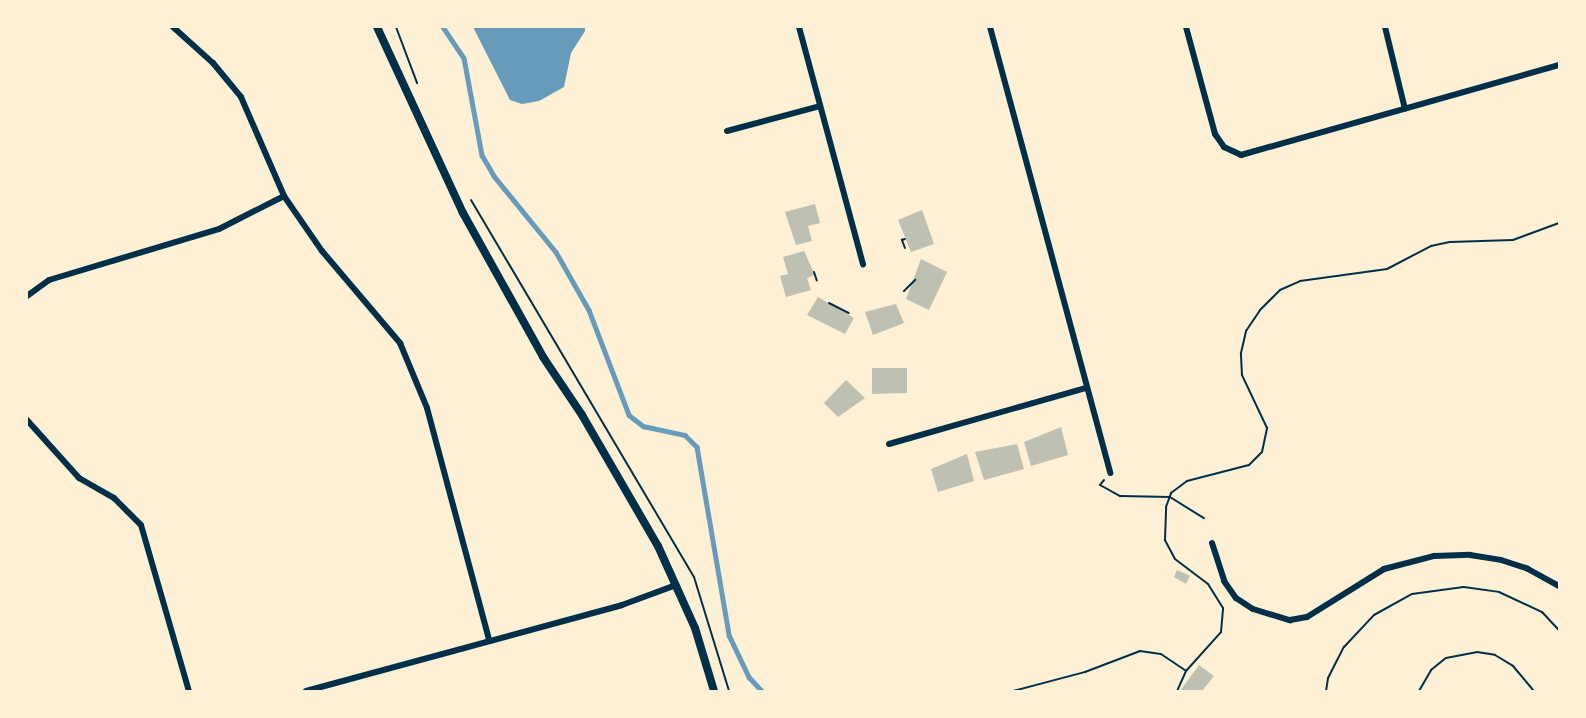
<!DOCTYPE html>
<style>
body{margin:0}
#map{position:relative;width:1586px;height:718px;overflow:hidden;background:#fdf0d5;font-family:"PT Sans",sans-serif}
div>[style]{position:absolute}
.water>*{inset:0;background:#669bbc}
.stream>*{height:4.5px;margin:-2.25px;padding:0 2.25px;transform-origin:2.25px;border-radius:2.25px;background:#669bbc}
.building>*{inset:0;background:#bec0b2}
.path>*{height:2px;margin:-1px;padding:0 1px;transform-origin:1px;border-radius:1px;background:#003049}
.minor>*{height:6px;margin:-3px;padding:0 3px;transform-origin:3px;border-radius:3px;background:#003049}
.secondary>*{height:8px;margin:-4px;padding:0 4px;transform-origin:4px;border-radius:4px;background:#003049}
span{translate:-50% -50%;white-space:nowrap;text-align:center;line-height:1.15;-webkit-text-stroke:4.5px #fdf0d5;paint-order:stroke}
.frame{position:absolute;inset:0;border:28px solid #fdf0d5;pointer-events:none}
</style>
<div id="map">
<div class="water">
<i style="clip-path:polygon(473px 27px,585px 27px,585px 31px,571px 53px,564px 87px,539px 101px,522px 104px,510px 100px)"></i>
</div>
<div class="stream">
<i style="left:443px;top:27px;width:37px;rotate:56deg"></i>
<i style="left:464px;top:58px;width:99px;rotate:79.5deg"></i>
<i style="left:482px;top:155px;width:24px;rotate:60deg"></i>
<i style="left:494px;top:176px;width:98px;rotate:50.8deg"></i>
<i style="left:556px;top:252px;width:67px;rotate:60.4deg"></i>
<i style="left:589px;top:310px;width:112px;rotate:69.1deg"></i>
<i style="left:629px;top:415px;width:18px;rotate:38deg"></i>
<i style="left:643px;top:426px;width:43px;rotate:12.1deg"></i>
<i style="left:685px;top:435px;width:17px;rotate:45deg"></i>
<i style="left:697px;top:447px;width:191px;rotate:80.3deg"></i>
<i style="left:729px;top:635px;width:47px;rotate:64.5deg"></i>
<i style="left:749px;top:677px;width:19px;rotate:47deg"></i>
</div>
<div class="building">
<i style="clip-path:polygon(815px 204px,820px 223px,808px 226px,812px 241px,796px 245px,785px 212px)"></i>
<i style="clip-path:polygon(922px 210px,934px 244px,911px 252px,898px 220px)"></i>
<i style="clip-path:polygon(804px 251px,815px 275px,807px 278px,811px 290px,786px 297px,780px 276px,788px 274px,783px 257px)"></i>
<i style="clip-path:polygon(921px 259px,947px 272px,929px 310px,906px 299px)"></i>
<i style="clip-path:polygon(818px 297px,854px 318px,845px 334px,807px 315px)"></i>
<i style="clip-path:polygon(896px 304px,904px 323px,873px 335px,865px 312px)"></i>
<i style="clip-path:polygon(872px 368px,907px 368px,907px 393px,872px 394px)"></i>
<i style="clip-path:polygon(846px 380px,865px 398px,838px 417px,824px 403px)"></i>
<i style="clip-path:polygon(1061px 427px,1068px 455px,1031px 466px,1024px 442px)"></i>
<i style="clip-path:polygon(1017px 444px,1024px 469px,984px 480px,975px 452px)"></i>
<i style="clip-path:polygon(967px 454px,974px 481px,938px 492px,931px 469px)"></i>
<i style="clip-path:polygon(1177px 570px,1190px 576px,1186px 584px,1174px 577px)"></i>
<i style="clip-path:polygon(1199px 665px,1214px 676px,1202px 691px,1180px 691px)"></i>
</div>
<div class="path">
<i style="left:396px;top:27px;width:60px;rotate:69.4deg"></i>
<i style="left:471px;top:200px;width:438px;rotate:59.4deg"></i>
<i style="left:694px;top:577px;width:119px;rotate:72.9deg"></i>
<i style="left:905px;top:248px;width:9px;rotate:-111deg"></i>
<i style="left:902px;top:240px;width:3px;rotate:-18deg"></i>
<i style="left:814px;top:272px;width:9px;rotate:72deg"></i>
<i style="left:904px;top:291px;width:16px;rotate:-45deg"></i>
<i style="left:829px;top:303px;width:22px;rotate:27deg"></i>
<i style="left:1104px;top:480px;width:6px;rotate:129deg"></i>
<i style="left:1100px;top:485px;width:23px;rotate:29deg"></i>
<i style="left:1120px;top:496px;width:50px;rotate:1.1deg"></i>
<i style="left:1170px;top:497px;width:40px;rotate:32deg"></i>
<i style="left:1559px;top:669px;width:6px;rotate:90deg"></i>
<i style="left:1186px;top:671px;width:52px;rotate:-48.1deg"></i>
<i style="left:1221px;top:632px;width:24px;rotate:-85deg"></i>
<i style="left:1223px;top:608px;width:28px;rotate:-122deg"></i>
<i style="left:1208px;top:584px;width:41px;rotate:-142.9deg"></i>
<i style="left:1175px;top:559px;width:21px;rotate:-118deg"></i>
<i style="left:1165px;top:540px;width:33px;rotate:-88deg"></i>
<i style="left:1166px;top:507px;width:15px;rotate:-70deg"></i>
<i style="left:1171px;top:493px;width:20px;rotate:-37deg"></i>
<i style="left:1187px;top:481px;width:64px;rotate:-14.5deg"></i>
<i style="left:1249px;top:465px;width:18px;rotate:-45deg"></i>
<i style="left:1262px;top:452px;width:25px;rotate:-78deg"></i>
<i style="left:1267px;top:428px;width:59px;rotate:-115.3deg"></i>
<i style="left:1242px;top:375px;width:22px;rotate:-93deg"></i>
<i style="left:1241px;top:353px;width:23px;rotate:-77deg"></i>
<i style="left:1246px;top:331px;width:25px;rotate:-56deg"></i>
<i style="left:1260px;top:310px;width:28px;rotate:-45deg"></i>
<i style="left:1280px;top:290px;width:22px;rotate:-24deg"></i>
<i style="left:1300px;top:281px;width:88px;rotate:-7.9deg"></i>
<i style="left:1387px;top:269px;width:50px;rotate:-27.6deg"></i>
<i style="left:1431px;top:246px;width:19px;rotate:-12deg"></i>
<i style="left:1450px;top:242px;width:63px;rotate:-1.8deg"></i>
<i style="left:1513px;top:240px;width:49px;rotate:-20.3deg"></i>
<i style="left:1013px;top:691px;width:74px;rotate:-14.8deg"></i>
<i style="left:1085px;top:672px;width:59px;rotate:-20.9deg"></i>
<i style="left:1140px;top:651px;width:21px;rotate:8deg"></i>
<i style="left:1161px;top:654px;width:30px;rotate:34deg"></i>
<i style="left:1186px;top:671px;width:22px;rotate:114deg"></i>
<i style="left:1326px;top:691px;width:13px;rotate:-81deg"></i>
<i style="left:1328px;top:678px;width:35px;rotate:-63deg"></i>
<i style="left:1344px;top:647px;width:44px;rotate:-46.8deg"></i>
<i style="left:1374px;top:615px;width:43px;rotate:-28.9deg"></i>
<i style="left:1412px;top:594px;width:52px;rotate:-7.7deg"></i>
<i style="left:1464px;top:587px;width:35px;rotate:8deg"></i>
<i style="left:1499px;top:592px;width:47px;rotate:24.9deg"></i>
<i style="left:1542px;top:612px;width:25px;rotate:47deg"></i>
<i style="left:1419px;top:691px;width:24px;rotate:-60deg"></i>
<i style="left:1431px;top:670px;width:19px;rotate:-39deg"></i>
<i style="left:1446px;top:658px;width:32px;rotate:-11deg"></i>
<i style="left:1477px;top:652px;width:18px;rotate:9deg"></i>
<i style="left:1495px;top:655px;width:21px;rotate:31deg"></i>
<i style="left:1513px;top:666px;width:33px;rotate:50deg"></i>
</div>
<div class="minor">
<i style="left:173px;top:27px;width:54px;rotate:42deg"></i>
<i style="left:213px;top:63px;width:44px;rotate:50.5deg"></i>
<i style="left:241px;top:97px;width:108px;rotate:66.5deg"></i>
<i style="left:284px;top:196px;width:67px;rotate:55.4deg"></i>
<i style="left:322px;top:251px;width:121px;rotate:49.7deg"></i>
<i style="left:400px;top:343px;width:70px;rotate:67.4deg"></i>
<i style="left:427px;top:408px;width:239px;rotate:75deg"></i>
<i style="left:799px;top:27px;width:246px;rotate:74.9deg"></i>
<i style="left:990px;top:27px;width:462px;rotate:74.9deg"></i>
<i style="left:1186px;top:27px;width:111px;rotate:74.8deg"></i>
<i style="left:1215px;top:134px;width:16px;rotate:55deg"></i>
<i style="left:1224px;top:147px;width:19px;rotate:25deg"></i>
<i style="left:1241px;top:155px;width:330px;rotate:-15.8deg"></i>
<i style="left:1385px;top:27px;width:84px;rotate:76.3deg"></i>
<i style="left:727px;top:131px;width:96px;rotate:-15deg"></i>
<i style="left:27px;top:296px;width:27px;rotate:-36deg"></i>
<i style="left:49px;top:280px;width:177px;rotate:-16.7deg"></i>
<i style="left:219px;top:229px;width:73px;rotate:-26.9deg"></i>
<i style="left:27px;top:420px;width:78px;rotate:48.1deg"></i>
<i style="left:79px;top:478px;width:40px;rotate:29.7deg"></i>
<i style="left:114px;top:498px;width:38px;rotate:45deg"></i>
<i style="left:141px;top:525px;width:173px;rotate:73.9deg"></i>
<i style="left:889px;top:444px;width:205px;rotate:-15.9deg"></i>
<i style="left:1212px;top:543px;width:40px;rotate:72deg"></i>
<i style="left:1224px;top:581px;width:21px;rotate:55deg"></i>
<i style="left:1236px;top:598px;width:20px;rotate:33deg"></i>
<i style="left:1253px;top:609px;width:39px;rotate:17deg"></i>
<i style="left:1290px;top:620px;width:17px;rotate:-10deg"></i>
<i style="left:1307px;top:617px;width:91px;rotate:-31.9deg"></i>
<i style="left:1384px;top:569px;width:52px;rotate:-14.6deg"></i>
<i style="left:1434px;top:556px;width:36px;rotate:-2deg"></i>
<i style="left:1470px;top:555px;width:31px;rotate:9deg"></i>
<i style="left:1501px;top:560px;width:28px;rotate:18deg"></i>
<i style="left:1528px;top:569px;width:35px;rotate:29deg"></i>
<i style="left:306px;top:691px;width:327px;rotate:-15.2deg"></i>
<i style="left:622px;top:605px;width:58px;rotate:-20.3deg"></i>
</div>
<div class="secondary">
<i style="left:377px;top:27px;width:205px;rotate:65.2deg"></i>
<i style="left:463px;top:213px;width:165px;rotate:60.9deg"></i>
<i style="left:543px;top:357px;width:70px;rotate:56.1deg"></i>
<i style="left:582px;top:415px;width:151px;rotate:59.9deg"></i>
<i style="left:658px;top:546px;width:90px;rotate:65.7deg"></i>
<i style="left:695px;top:628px;width:66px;rotate:73.2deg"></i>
</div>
<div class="frame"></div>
</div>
